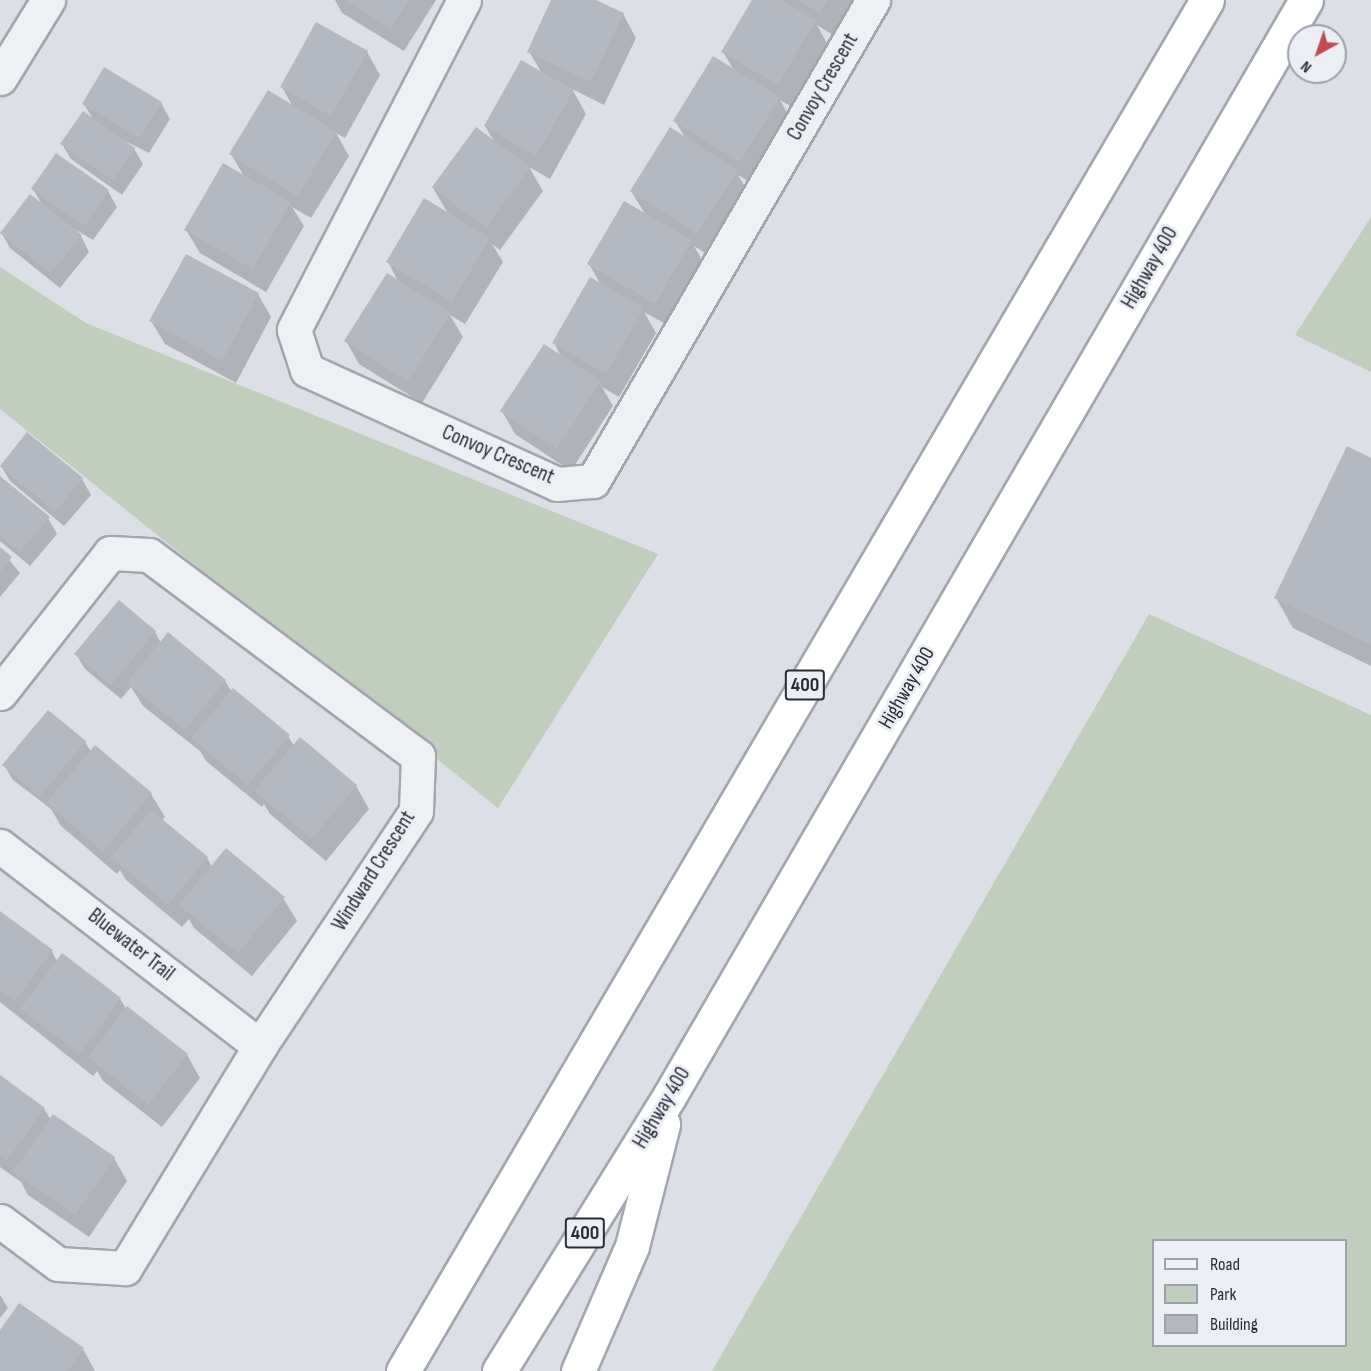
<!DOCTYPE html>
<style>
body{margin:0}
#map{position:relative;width:1371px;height:1371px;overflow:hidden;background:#dcdfe5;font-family:"Sofia Sans Condensed",sans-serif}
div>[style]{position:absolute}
.green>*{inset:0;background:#c1cebe}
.shadow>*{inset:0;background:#0003}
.building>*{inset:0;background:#b4b8c1}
.roads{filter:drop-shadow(2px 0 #a2a6ae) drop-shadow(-2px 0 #a2a6ae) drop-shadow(0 2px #a2a6ae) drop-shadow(0 -2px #a2a6ae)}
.street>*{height:33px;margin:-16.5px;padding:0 16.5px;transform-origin:16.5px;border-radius:16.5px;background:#eef0f4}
.highway>*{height:33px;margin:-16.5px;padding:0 16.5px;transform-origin:16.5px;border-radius:16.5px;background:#fff}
span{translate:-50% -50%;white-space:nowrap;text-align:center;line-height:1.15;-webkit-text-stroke:6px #ebeef3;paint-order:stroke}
.shield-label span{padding:2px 4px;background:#ebeef3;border:2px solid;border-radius:4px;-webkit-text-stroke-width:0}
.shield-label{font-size:20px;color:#282d3a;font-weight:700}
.street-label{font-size:21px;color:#282d3a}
.legend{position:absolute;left:1152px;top:1239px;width:195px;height:108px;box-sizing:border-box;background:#ebeef3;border:2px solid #9da1a9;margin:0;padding:8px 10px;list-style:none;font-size:18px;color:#282d3a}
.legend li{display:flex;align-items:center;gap:12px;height:30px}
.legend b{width:30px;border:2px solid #9da1a9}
.north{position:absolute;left:1287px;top:24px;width:60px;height:60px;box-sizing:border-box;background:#ebeef3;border:2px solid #9da1a9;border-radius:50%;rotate:220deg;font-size:16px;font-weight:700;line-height:24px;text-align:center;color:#282d3a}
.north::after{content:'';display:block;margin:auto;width:21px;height:27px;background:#bf4c53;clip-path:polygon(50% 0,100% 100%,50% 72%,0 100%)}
</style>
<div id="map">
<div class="green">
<i style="clip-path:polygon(1371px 217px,1371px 372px,1295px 335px)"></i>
<i style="clip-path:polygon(0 267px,86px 323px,658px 554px,498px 808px,0 409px)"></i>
<i style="clip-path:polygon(evenodd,1149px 614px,1371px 715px,1371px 1371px,712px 1371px,1149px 614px,1346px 1240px,1346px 1346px,1154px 1346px,1154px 1240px,1346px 1240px)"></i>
</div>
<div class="shadow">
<i style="clip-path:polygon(335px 0,436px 0,404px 51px,342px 13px)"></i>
<i style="clip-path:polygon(553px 0,592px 0,623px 14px,636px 38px,604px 105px,572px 89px,586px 114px,550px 179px,529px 167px,543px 191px,500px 250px,492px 244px,503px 262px,465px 324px,450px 315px,463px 337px,422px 403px,359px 364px,346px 341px,399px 283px,388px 262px,449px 215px,433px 188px,495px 143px,485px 126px,541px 72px,529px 51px)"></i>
<i style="clip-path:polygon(753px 0,855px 0,833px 35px,817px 25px,828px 45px,792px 107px,780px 100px,792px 121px,753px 184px,738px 175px,750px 195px,710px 256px,694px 246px,705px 265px,669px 326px,644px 312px,656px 333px,619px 397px,602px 387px,613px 406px,571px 471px,515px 434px,502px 411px,562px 358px,554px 343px,601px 285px,589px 264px,645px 214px,631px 191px,686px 139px,675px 121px,734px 70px,723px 52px)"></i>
<i style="clip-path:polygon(367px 52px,380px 75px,345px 138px,336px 133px,349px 156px,311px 218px,292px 207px,304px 226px,266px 292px,200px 253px,186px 230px,244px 176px,231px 154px,293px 107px,282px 87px)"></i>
<i style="clip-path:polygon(161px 103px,170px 119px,149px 153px,117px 137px,134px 149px,143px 164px,122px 195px,71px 159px,62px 144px,94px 121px,84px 104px)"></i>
<i style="clip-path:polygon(33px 189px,108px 191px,117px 207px,93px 240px,64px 223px,81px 236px,89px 252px,60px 288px,10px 248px,1px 232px,43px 206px)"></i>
<i style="clip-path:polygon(258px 294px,271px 317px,236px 383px,165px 344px,151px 321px)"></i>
<i style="clip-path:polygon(1371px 459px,1371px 666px,1293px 628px,1276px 598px)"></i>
<i style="clip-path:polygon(1px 466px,82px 479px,91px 495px,64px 526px,10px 481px)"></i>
<i style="clip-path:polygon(0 478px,48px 518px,57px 534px,30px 566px,0 541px)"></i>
<i style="clip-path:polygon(0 549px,20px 573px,0 597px)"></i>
<i style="clip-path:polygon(119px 602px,155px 632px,161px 643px,225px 681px,232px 692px,288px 736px,294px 746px,356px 786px,369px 809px,326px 861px,270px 814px,264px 804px,262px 807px,206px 761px,200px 751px,143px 706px,131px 687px,121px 699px,85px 669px,76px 654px)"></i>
<i style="clip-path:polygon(85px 742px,91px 752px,151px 794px,165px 817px,162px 821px,207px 858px,212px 867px,283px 898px,297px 921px,252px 976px,194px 928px,189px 919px,182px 927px,126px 880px,120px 870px,117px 874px,61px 826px,51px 809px,13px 780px,4px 765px)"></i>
<i style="clip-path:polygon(0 913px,52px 952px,57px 961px,62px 955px,120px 999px,127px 1010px,187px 1055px,200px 1078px,162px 1127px,103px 1081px,97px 1071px,93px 1076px,0 1002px)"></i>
<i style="clip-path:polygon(0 1077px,44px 1109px,51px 1120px,114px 1158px,127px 1181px,89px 1237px,28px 1195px,21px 1182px,0 1167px)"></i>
<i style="clip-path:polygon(0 1295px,8px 1308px,0 1318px)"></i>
<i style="clip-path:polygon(0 1333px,83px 1349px,95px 1371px,0 1371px)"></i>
</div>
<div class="building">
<i style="clip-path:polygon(344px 0,409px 0,391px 29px)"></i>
<i style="clip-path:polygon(551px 0,596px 0,624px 13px,591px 82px,527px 52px)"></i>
<i style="clip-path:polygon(752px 0,781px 0,816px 20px,778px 85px,721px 52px)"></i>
<i style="clip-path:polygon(798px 0,828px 0,820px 13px)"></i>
<i style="clip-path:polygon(316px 22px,368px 51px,331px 116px,280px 87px)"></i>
<i style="clip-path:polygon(713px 56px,780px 97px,740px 162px,673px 121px)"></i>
<i style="clip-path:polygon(521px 60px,574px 90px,536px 156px,484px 126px)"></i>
<i style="clip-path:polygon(104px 67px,162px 102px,140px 138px,82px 104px)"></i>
<i style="clip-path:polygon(268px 90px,337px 132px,297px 196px,229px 154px)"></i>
<i style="clip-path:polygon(83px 111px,135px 148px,113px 180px,60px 144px)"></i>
<i style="clip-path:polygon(476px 127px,530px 167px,486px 228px,432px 187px)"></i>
<i style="clip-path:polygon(670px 127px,738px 171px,697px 234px,630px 191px)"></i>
<i style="clip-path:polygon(56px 153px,109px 190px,84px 226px,31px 189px)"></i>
<i style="clip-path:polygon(223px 163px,291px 202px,253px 269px,184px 230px)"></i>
<i style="clip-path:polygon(30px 194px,82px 235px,51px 274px,0 233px)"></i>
<i style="clip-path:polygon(424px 198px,490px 238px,452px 302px,386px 262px)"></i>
<i style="clip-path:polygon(624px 201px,692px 240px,655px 304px,587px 264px)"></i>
<i style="clip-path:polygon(186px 254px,259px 293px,222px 361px,149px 321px)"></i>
<i style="clip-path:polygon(387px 273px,451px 313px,408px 381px,344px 341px)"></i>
<i style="clip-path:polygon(590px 277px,644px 308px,606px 374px,552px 343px)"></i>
<i style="clip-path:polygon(544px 344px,601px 381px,557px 449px,500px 411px)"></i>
<i style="clip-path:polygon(27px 432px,83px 478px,55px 512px,0 466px)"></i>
<i style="clip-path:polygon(1347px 446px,1371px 458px,1371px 645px,1274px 598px)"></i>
<i style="clip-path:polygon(0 476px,50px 517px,20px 552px,0 535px)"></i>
<i style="clip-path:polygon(0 547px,12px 557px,0 572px)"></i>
<i style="clip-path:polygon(119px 600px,156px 631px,111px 685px,74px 654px)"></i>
<i style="clip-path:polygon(168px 632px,226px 680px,185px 730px,127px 683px)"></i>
<i style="clip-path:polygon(233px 688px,290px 735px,248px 785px,191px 738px)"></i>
<i style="clip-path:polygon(48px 710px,86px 741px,40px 796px,2px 765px)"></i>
<i style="clip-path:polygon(300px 737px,357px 785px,312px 839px,254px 791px)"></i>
<i style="clip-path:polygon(95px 745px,152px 793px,103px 851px,46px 803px)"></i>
<i style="clip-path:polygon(151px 810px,208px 857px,168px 905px,111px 857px)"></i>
<i style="clip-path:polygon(226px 848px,285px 897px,238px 953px,179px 905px)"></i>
<i style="clip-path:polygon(0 911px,53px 950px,15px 1001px,0 990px)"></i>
<i style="clip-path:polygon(62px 953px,121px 998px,80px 1054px,20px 1009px)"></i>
<i style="clip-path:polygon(127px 1006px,188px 1054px,148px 1105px,88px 1057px)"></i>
<i style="clip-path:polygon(0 1075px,45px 1108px,7px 1160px,0 1155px)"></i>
<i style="clip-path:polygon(53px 1114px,115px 1157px,75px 1215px,13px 1172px)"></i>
<i style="clip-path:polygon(19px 1303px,84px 1348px,68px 1371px,0 1371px,0 1330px)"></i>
</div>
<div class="roads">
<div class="street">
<i style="left:464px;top:0;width:371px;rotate:117.3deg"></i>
<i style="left:294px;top:330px;width:42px;rotate:72deg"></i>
<i style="left:307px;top:370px;width:275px;rotate:24.5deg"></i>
<i style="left:557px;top:484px;width:36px;rotate:-5deg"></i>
<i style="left:593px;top:481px;width:557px;rotate:-59.8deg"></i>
<i style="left:0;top:78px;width:92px;rotate:-58.4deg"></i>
<i style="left:0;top:693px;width:178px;rotate:-51.8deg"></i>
<i style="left:110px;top:553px;width:39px;rotate:3deg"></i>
<i style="left:149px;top:555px;width:336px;rotate:36.8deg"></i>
<i style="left:418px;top:756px;width:55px;rotate:92.1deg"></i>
<i style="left:416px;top:811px;width:282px;rotate:123.6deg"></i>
<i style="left:260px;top:1046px;width:260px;rotate:121.3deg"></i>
<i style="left:125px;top:1268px;width:67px;rotate:-176.6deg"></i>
<i style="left:58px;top:1264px;width:72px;rotate:-143.4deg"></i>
<i style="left:0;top:846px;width:328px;rotate:37.6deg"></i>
</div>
<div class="highway">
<i style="left:403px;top:1371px;width:1589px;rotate:-59.61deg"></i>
<i style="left:499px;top:1371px;width:325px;rotate:-58.2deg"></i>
<i style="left:670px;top:1095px;width:1266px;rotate:-59.85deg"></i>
<i style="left:578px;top:1371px;width:136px;rotate:-66.6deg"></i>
<i style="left:632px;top:1246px;width:126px;rotate:-75.7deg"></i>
</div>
</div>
<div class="shield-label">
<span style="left:805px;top:685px">400</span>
<span style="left:585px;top:1233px">400</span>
</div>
<div class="street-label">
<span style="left:823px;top:87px;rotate:-60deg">Convoy Crescent</span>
<span style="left:1150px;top:268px;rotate:-60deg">Highway 400</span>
<span style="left:498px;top:455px;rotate:23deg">Convoy Crescent</span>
<span style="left:907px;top:688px;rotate:-60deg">Highway 400</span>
<span style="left:374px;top:871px;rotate:-58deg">Windward Crescent</span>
<span style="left:131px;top:945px;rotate:38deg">Bluewater Trail</span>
<span style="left:662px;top:1108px;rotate:-59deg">Highway 400</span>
</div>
<ul class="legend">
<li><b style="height:8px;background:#eef0f4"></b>Road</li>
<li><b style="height:16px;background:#c1cebe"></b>Park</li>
<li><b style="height:16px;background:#b4b8c1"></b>Building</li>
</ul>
<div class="north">N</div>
</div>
